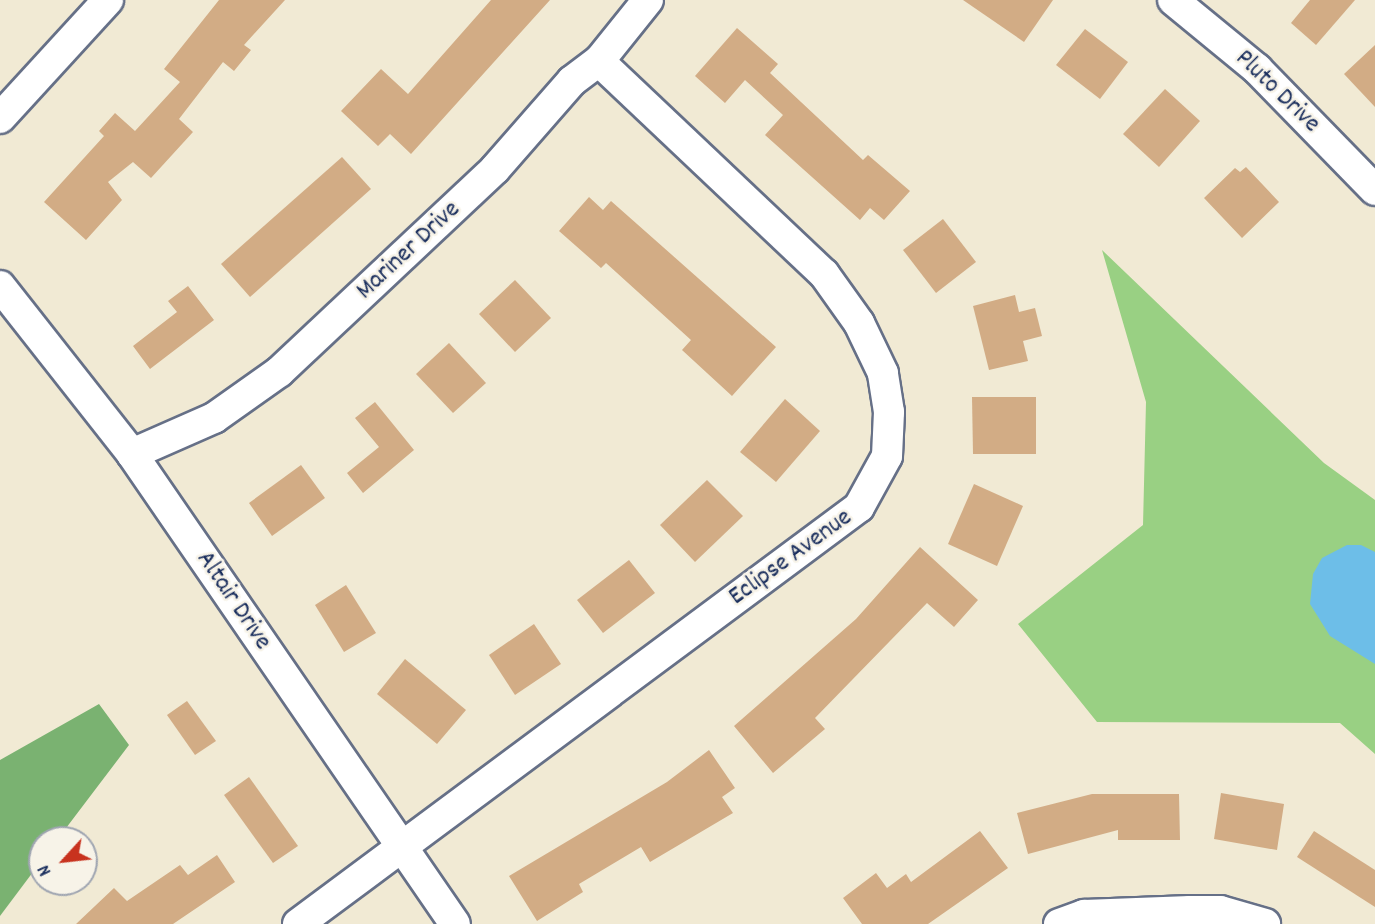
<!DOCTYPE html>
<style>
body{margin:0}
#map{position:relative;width:1375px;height:924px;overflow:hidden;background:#f1ead4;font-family:Dekko,sans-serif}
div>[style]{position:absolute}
.green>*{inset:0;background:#99d083}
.forest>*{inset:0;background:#7ab271}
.water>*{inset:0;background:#6dbee8}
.building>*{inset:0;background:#d2ac85}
.roads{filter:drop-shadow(2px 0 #667087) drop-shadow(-2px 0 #667087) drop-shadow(0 2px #667087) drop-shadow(0 -2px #667087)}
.minor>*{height:30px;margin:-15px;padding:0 15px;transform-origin:15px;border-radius:15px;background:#fff}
span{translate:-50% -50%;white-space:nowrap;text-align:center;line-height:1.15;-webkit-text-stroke:5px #f7f3e8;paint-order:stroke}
.street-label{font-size:26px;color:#1b2f5e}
.north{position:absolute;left:28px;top:826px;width:70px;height:70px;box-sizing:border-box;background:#f7f3e8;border:2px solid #9fa5b1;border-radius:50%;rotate:243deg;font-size:19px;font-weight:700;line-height:28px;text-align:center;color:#1b2f5e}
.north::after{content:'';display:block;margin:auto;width:24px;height:32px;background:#c8321e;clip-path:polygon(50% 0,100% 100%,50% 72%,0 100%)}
</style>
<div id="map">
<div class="green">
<i style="clip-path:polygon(1102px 250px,1324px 463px,1375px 500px,1375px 754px,1340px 723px,1097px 722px,1018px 624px,1143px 525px,1146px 402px)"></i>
</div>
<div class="forest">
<i style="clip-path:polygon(99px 704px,129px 745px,57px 840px,42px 840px,42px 860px,0 916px,0 760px)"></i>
</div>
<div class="water">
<i style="clip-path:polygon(1347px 545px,1361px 545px,1375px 552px,1375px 664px,1330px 636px,1310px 604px,1313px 574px,1322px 558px)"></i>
</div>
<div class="building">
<i style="clip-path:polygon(219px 0,285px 0,244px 45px,251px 50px,234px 71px,223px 62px,179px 119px,193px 132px,151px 178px,133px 162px,108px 182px,122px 200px,86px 240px,44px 202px,104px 136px,99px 131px,115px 113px,135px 131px,180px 82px,164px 69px)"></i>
<i style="clip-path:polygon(491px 0,550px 0,411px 154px,390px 134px,378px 146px,341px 111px,381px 69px,408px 94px)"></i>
<i style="clip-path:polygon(963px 0,1053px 0,1024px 42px)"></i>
<i style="clip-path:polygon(1310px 0,1355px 0,1316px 45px,1291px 23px)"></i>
<i style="clip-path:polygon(737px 28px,778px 64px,770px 73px,863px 160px,868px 155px,910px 191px,884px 220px,870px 208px,860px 220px,765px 135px,783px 115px,745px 80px,725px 103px,695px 76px)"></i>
<i style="clip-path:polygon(1085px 29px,1128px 62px,1100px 99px,1056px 65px)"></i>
<i style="clip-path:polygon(1375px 45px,1375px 107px,1344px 74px)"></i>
<i style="clip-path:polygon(1165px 89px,1200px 121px,1159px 167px,1123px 134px)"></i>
<i style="clip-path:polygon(342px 157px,371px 189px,250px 297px,221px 264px)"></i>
<i style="clip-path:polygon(1246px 167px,1279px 202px,1242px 238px,1204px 198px,1235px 168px,1240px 172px)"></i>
<i style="clip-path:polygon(589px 197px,603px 210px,611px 201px,776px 347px,732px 396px,682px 350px,691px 340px,606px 263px,601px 268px,559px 231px)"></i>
<i style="clip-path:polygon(943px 219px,976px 262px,936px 293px,903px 250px)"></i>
<i style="clip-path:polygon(515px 280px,551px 318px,515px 352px,479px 314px)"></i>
<i style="clip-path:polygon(188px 286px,214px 320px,150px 369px,133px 346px,177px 312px,168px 301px)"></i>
<i style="clip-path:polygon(1015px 295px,1019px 312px,1035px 308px,1042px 336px,1023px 341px,1028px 361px,989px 370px,973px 306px)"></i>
<i style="clip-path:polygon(449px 343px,486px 383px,453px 413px,416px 374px)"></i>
<i style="clip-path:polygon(972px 397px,1036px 397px,1036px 454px,973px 454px)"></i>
<i style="clip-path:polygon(785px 399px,820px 431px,776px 482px,740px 452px)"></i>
<i style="clip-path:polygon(375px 402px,414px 450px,363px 493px,347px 473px,379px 447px,355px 418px)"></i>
<i style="clip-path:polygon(301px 465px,325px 498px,272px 536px,249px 503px)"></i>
<i style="clip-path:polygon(707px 480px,743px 516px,695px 562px,660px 525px)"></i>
<i style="clip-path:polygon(974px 484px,1023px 506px,997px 566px,948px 544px)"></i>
<i style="clip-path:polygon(920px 547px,978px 600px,954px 627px,927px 603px,815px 718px,825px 729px,773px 773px,734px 726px,856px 619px)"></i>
<i style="clip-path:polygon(629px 560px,655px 593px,603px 633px,577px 600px)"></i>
<i style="clip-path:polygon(346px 585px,376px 633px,344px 652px,315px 605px)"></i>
<i style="clip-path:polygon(534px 624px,561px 664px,515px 695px,489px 655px)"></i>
<i style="clip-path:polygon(405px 659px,466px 710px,437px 744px,377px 694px)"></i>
<i style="clip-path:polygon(187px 701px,216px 741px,195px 755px,167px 715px)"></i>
<i style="clip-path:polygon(709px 750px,735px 788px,722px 797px,733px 813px,650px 862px,641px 847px,579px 884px,583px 892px,537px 921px,509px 876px,667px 782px)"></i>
<i style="clip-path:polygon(249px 777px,298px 846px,273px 863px,224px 795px)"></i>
<i style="clip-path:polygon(1221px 793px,1284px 804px,1277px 850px,1214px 839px)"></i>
<i style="clip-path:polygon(1092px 794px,1179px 794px,1180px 840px,1118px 840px,1118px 830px,1028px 854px,1017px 813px)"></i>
<i style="clip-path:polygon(980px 831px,1008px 868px,928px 924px,862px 924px,843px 898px,876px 873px,887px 888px,906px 874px,911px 882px)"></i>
<i style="clip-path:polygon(1314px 831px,1375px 870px,1375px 907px,1297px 857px)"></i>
<i style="clip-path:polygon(217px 855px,235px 882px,173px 924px,76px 924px,114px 888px,127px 901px,180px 865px,188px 875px)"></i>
</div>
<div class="roads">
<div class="minor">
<i style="left:1173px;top:0;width:109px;rotate:39.4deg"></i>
<i style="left:1257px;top:69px;width:169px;rotate:45.7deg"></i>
<i style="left:0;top:118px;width:160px;rotate:-47.5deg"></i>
<i style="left:0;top:286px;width:214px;rotate:51.8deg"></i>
<i style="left:132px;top:454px;width:570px;rotate:55.5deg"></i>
<i style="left:132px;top:454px;width:90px;rotate:-23.7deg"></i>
<i style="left:214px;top:418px;width:80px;rotate:-35.3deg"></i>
<i style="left:279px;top:372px;width:296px;rotate:-43.2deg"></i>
<i style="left:495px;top:169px;width:117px;rotate:-48.8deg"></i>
<i style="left:572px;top:81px;width:34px;rotate:-37deg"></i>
<i style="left:599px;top:61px;width:78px;rotate:-51.2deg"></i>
<i style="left:298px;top:924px;width:699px;rotate:-36.62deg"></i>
<i style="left:859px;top:507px;width:58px;rotate:-61.2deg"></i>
<i style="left:887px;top:456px;width:44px;rotate:-87.4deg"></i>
<i style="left:889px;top:412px;width:39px;rotate:-99deg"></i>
<i style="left:883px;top:373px;width:55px;rotate:-115.6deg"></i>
<i style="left:859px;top:323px;width:60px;rotate:-125.5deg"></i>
<i style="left:824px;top:274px;width:310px;rotate:-136.6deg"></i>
<i style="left:1059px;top:924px;width:27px;rotate:-20deg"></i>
<i style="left:1084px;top:915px;width:106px;rotate:-2.2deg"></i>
<i style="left:1190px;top:911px;width:30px"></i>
<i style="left:1220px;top:911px;width:47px;rotate:16.1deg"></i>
</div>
</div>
<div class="street-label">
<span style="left:1277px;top:92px;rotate:44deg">Pluto Drive</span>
<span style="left:409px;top:251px;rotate:-43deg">Mariner Drive</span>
<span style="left:791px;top:558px;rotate:-36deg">Eclipse Avenue</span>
<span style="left:233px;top:601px;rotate:56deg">Altair Drive</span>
</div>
<div class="north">N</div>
</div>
